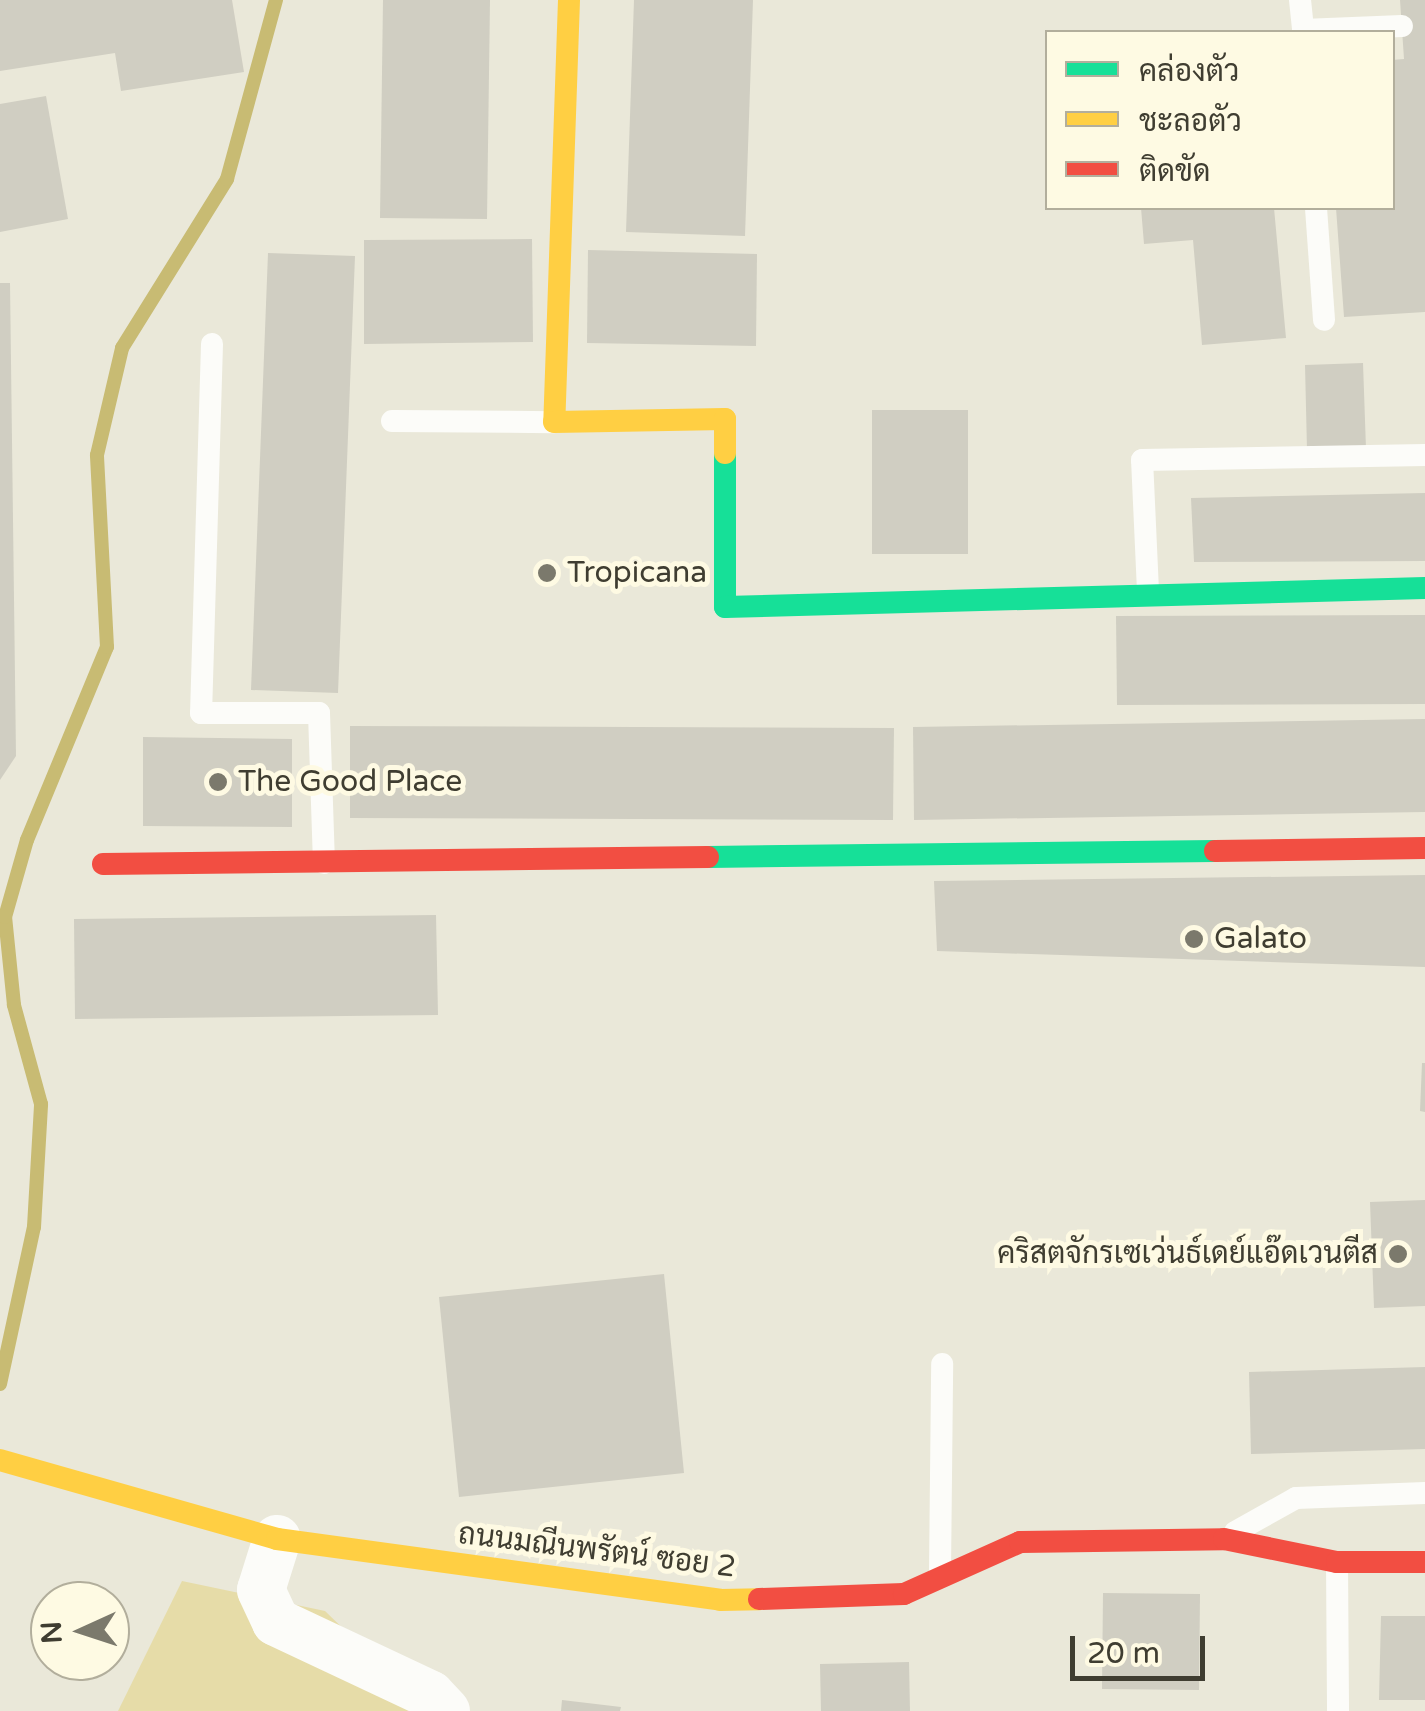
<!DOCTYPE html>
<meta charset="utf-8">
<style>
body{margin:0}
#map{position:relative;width:1425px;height:1711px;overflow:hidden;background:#eae8d9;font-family:"Varela Round",Sarabun,sans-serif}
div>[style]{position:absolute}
.green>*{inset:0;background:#e6dca8}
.stream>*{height:14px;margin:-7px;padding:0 7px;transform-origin:7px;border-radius:7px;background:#c8bb73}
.building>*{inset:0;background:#d0cec2}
.lane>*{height:22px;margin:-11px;padding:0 11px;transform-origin:11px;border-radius:11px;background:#fcfcf9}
.street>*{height:48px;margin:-24px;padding:0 24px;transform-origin:24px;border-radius:24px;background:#fcfcf9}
.fast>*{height:22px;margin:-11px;padding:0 11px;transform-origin:11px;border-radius:11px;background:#16e098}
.slow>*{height:22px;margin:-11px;padding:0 11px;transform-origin:11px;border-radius:11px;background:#ffcf43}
.jam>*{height:22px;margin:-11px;padding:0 11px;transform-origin:11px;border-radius:11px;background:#f24e42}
.dots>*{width:28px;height:28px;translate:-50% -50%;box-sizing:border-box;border:5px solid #fefae3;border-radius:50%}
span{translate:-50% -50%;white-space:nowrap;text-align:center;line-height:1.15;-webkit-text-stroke:10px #fefae3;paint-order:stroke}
.poi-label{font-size:30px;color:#3f3d31}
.left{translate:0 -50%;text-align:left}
.right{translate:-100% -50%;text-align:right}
.street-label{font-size:30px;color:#3f3d31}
.legend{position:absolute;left:1045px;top:30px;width:350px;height:180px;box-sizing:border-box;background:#fefae3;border:2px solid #b2ae9c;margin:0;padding:12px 18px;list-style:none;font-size:30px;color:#3f3d31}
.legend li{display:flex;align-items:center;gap:20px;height:50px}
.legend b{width:50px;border:2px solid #b2ae9c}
.north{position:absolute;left:30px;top:1581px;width:100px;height:100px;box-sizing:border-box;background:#fefae3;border:2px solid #b2ae9c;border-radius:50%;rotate:267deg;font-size:28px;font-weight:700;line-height:40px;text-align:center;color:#3f3d31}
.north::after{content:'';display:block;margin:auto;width:35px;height:45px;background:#7b796c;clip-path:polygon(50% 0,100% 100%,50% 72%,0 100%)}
.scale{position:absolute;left:1070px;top:1636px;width:135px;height:45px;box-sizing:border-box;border:5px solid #3f3d31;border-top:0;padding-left:12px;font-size:30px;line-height:35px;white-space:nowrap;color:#3f3d31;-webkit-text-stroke:8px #fefae3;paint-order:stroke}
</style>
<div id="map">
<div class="green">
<i style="clip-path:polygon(182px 1581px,325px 1611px,415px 1698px,420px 1711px,118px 1711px)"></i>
</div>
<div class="stream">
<i style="left:0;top:1384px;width:161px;rotate:-77.8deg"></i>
<i style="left:34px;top:1227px;width:123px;rotate:-86.7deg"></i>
<i style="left:41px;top:1104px;width:103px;rotate:-105.3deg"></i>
<i style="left:14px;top:1005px;width:88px;rotate:-95.8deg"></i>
<i style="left:5px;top:917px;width:80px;rotate:-74.1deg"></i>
<i style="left:27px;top:840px;width:209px;rotate:-67.5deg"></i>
<i style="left:107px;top:647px;width:192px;rotate:-93deg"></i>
<i style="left:97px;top:455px;width:110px;rotate:-76.8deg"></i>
<i style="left:122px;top:348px;width:199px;rotate:-58.1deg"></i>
<i style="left:227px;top:179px;width:186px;rotate:-74.7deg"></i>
</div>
<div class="building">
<i style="clip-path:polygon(0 0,232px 0,244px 72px,121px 91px,115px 53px,0 71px)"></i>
<i style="clip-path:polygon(383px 0,490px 0,487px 219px,380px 218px)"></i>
<i style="clip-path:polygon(634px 0,753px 0,745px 236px,626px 232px)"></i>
<i style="clip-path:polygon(1400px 0,1425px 0,1425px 312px,1344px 317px,1336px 208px,1392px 208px,1392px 60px,1404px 59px)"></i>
<i style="clip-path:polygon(46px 96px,68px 219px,0 232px,0 104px)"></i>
<i style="clip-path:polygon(1141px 208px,1274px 208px,1286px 338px,1202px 345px,1193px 240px,1144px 244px)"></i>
<i style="clip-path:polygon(532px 239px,533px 342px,364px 344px,364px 240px)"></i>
<i style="clip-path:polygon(588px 250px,757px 254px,756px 346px,587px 343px)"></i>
<i style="clip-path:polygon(268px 253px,355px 256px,338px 693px,251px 690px)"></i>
<i style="clip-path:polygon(0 283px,10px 283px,16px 756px,0 780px)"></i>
<i style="clip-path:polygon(1363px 363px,1366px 449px,1307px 450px,1305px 365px)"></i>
<i style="clip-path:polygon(872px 410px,968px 410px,968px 554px,872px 554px)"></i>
<i style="clip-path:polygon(1425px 493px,1425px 561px,1194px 562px,1191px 498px)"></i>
<i style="clip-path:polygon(1425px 615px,1425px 704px,1117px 705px,1116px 616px)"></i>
<i style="clip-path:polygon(1425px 719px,1425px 812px,914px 820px,913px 727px)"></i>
<i style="clip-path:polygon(350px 726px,894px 728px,893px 820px,350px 818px)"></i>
<i style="clip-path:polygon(143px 737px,292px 739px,292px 827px,143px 826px)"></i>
<i style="clip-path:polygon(1425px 875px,1425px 967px,937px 951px,934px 881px)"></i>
<i style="clip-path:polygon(436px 915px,438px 1015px,75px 1019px,74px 919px)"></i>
<i style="clip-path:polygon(1422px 1063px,1425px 1063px,1425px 1112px,1420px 1111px)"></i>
<i style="clip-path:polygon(1425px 1200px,1425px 1306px,1374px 1308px,1370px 1202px)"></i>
<i style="clip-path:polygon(664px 1274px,684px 1473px,459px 1497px,439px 1297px)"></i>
<i style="clip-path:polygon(1425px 1367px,1425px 1449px,1251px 1454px,1249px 1372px)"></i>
<i style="clip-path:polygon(1103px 1593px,1200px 1594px,1199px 1690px,1102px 1689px)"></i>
<i style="clip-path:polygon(1381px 1616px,1425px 1616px,1425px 1700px,1379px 1700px)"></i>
<i style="clip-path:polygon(909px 1662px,910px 1711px,821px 1711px,820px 1664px)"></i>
<i style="clip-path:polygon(562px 1700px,621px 1707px,620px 1711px,561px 1711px)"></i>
</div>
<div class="lane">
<i style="left:1300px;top:0;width:30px;rotate:84deg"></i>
<i style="left:1303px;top:30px;width:99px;rotate:-2.3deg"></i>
<i style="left:1316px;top:208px;width:112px;rotate:85.9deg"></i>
<i style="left:212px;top:344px;width:369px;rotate:91.7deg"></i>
<i style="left:201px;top:713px;width:118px"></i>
<i style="left:319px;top:713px;width:150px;rotate:88.1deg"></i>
<i style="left:392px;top:421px;width:162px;rotate:0.4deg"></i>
<i style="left:1148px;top:591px;width:131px;rotate:-92.6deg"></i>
<i style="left:1142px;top:460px;width:283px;rotate:-1deg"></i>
<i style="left:1235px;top:1532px;width:70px;rotate:-29.1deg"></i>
<i style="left:1296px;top:1498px;width:129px;rotate:-2.2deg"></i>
<i style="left:1337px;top:1562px;width:149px;rotate:89.6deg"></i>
<i style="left:940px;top:1572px;width:208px;rotate:-89.4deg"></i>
</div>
<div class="street">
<i style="left:277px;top:1539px;width:53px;rotate:107.4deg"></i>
<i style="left:261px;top:1590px;width:35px;rotate:65deg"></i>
<i style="left:276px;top:1622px;width:171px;rotate:25.2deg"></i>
<i style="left:431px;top:1695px;width:22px;rotate:47deg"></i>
</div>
<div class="fast">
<i style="left:725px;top:453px;width:154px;rotate:90deg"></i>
<i style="left:725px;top:607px;width:700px;rotate:-1.55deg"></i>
<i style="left:708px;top:857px;width:507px;rotate:-0.68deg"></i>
</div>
<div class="slow">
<i style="left:569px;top:0;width:422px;rotate:92deg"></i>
<i style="left:554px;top:422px;width:171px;rotate:-1deg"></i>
<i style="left:725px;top:419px;width:34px;rotate:90deg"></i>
<i style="left:0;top:1460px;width:288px;rotate:15.9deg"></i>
<i style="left:277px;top:1539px;width:447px;rotate:7.8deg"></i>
<i style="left:720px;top:1600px;width:39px;rotate:-1deg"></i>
</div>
<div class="jam">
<i style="left:1215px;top:851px;width:210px;rotate:-0.8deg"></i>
<i style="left:103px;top:864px;width:605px;rotate:-0.66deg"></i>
<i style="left:759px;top:1599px;width:145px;rotate:-2deg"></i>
<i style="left:904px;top:1594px;width:127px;rotate:-24.1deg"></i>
<i style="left:1020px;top:1542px;width:204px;rotate:-0.8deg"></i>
<i style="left:1224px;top:1539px;width:115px;rotate:11.5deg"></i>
<i style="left:1337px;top:1562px;width:88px"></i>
</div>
<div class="dots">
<i style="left:547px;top:573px;background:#7b796c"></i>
<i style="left:218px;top:782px;background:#7b796c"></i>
<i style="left:1194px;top:939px;background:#7b796c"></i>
<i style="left:1398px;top:1254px;background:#7b796c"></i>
</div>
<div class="poi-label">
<span class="left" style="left:567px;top:573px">Tropicana</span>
<span class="left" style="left:238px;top:782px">The Good Place</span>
<span class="left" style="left:1214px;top:939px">Galato</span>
<span class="right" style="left:1378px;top:1254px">คริสตจักรเซเว่นธ์เดย์แอ๊ดเวนตีส</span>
</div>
<div class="street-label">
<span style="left:597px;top:1551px;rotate:7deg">ถนนมณีนพรัตน์ ซอย 2</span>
</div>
<ul class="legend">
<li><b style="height:12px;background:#16e098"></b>คล่องตัว</li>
<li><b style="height:12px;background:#ffcf43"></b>ชะลอตัว</li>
<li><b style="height:12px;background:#f24e42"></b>ติดขัด</li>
</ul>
<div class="north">N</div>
<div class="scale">20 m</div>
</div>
